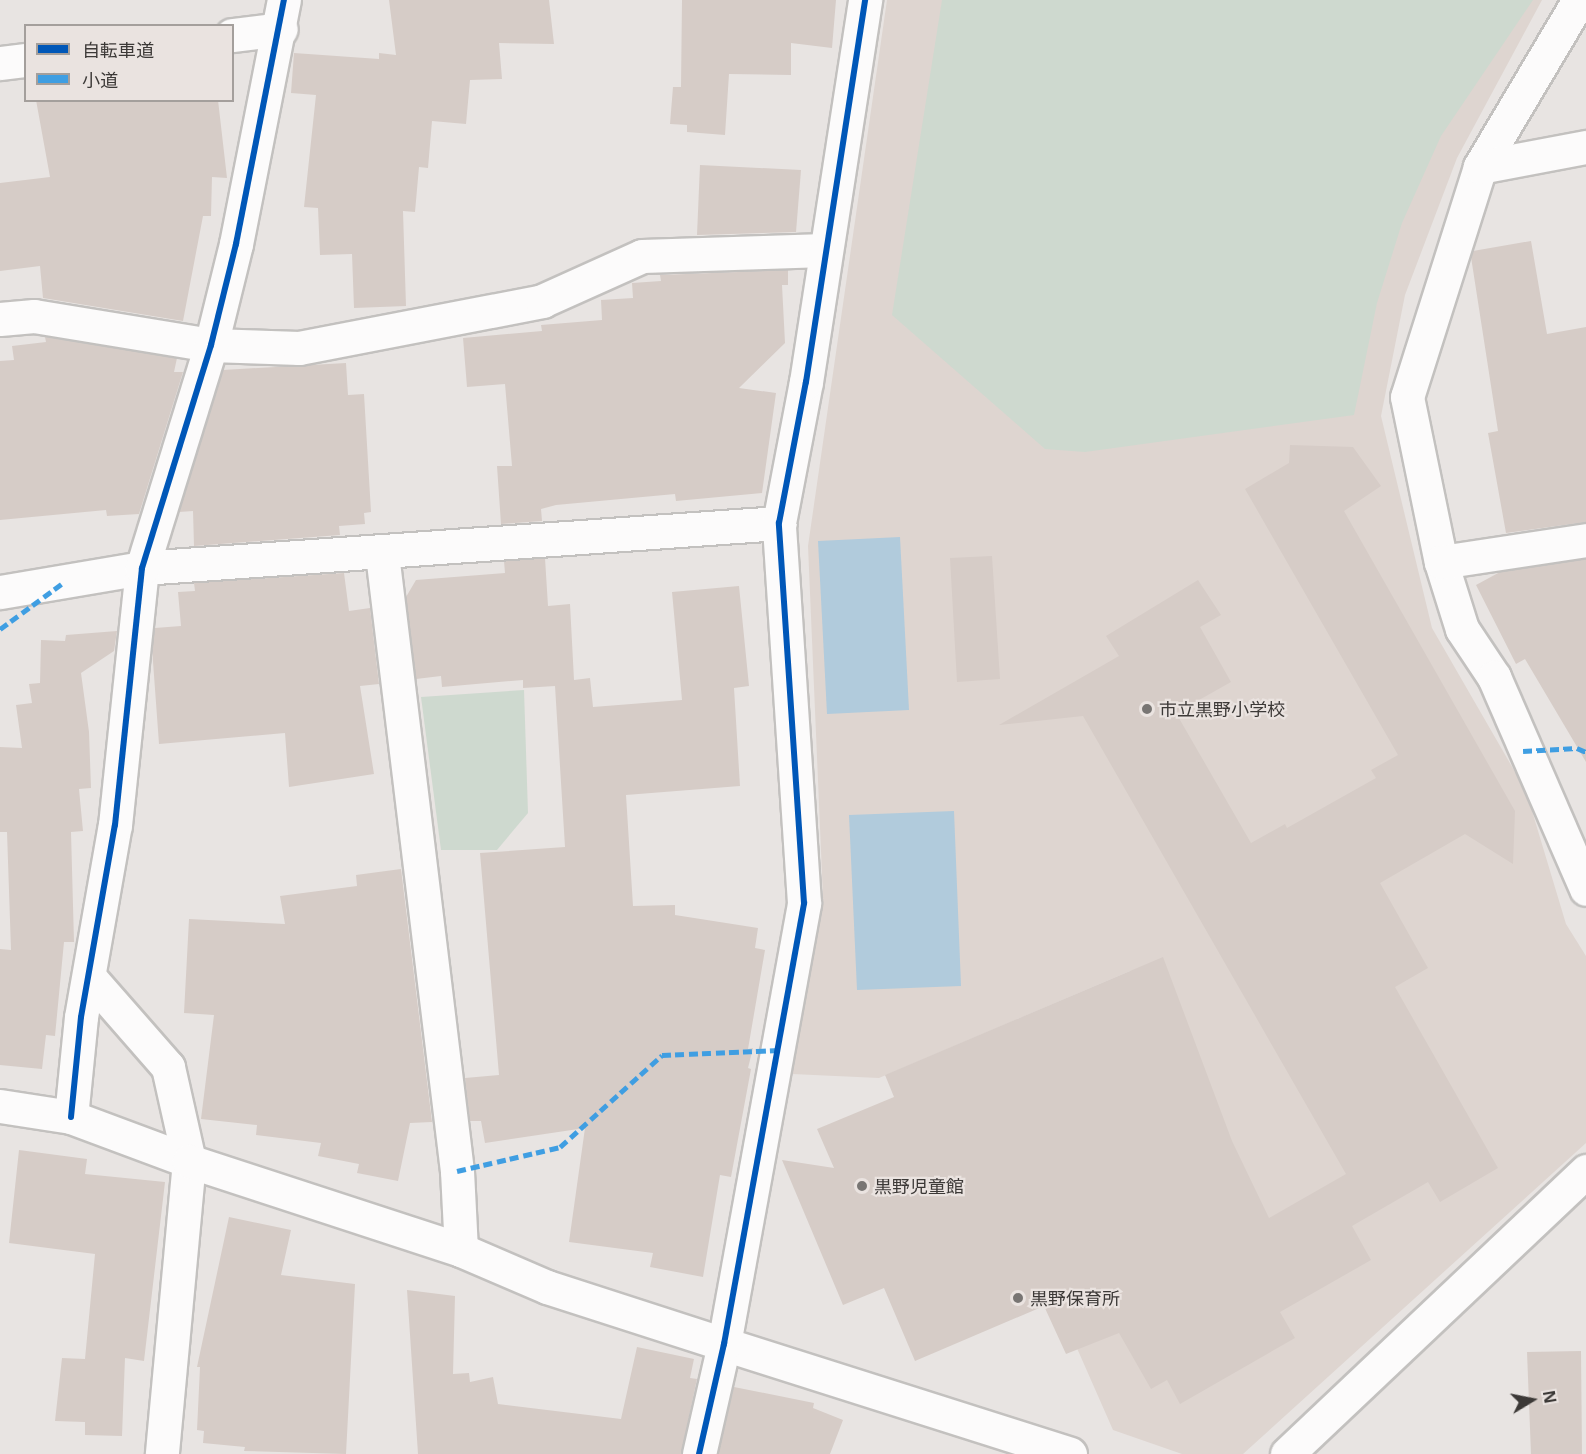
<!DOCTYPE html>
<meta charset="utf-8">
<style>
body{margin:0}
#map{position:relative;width:1586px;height:1454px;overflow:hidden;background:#e8e4e2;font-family:"Open Sans","Noto Sans JP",sans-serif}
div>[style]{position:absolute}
.built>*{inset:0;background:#ded5d0}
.green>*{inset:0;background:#ced9cf}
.water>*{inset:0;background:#b1cbdc}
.building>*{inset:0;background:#d6ccc7}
.roads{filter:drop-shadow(2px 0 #c3c1bf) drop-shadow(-2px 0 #c3c1bf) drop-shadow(0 2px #c3c1bf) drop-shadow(0 -2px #c3c1bf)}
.minor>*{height:33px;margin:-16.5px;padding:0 16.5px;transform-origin:16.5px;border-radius:16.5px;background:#fcfbfb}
.tertiary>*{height:33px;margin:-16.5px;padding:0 16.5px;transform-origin:16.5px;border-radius:16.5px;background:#fcfbfb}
.quiet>*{height:4.5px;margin-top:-2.25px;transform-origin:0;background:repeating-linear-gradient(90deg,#3f9ee2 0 9px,transparent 0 13.5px)}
.cycleway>*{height:6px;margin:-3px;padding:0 3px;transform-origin:3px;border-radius:3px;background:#0057b8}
.dots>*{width:16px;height:16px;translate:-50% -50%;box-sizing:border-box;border:3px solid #eae3e0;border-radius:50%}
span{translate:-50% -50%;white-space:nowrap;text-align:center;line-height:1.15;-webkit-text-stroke:4.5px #eae3e0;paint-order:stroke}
.poi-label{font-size:18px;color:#3c3937}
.left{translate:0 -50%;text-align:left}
.legend{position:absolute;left:24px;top:24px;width:210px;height:78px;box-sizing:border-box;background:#eae3e0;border:2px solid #a49f9c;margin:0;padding:8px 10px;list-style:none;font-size:18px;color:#3c3937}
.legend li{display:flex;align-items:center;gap:12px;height:30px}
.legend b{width:30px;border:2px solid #a49f9c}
.north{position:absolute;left:1502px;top:1370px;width:60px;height:60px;-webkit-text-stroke:4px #eae3e0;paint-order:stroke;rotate:80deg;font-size:16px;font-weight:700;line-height:24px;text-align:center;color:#3c3937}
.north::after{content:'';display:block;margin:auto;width:21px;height:27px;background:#3c3937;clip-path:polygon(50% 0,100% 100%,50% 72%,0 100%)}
</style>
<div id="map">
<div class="built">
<i style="clip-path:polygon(887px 0,1542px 0,1457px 158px,1405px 295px,1381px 416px,1432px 628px,1526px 791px,1566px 924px,1586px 956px,1586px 1143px,1243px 1454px,1182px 1454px,1113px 1430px,1028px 1237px,1205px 1150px,1130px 971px,879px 1078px,792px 1074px,823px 898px,808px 546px)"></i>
</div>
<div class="green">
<i style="clip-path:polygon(942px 0,1533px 0,1441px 136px,1402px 223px,1377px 303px,1354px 415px,1085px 452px,1045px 449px,892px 315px)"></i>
<i style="clip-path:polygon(524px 690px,528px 813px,497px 850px,441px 850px,421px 697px)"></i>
</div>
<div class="water">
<i style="clip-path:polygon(900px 537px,909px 710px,827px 714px,818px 541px)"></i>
<i style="clip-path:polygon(954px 811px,961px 986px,857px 990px,849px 815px)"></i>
</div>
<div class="building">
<i style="clip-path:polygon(389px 0,549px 0,554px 44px,499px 43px,502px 79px,470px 80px,466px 124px,432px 121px,428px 168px,419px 167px,415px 212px,403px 211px,406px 306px,354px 308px,352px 254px,320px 255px,318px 208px,304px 207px,316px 95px,291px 93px,294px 53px,379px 59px,379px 53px,396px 55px)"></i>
<i style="clip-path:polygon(682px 0,836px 0,832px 48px,791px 43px,791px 75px,729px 74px,725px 135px,687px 132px,687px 125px,670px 124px,673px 87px,681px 87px)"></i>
<i style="clip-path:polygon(36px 100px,218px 100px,227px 178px,212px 177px,211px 216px,203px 216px,183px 321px,43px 298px,40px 266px,0 271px,0 183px,50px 177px)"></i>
<i style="clip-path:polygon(700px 165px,801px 170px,796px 232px,697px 235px)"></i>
<i style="clip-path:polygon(1531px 241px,1547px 334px,1586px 327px,1586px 522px,1506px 533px,1488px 433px,1498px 431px,1471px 257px,1473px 251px)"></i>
<i style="clip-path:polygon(788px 270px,788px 285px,782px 285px,785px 343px,739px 388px,776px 393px,762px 493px,676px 501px,675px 494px,556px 505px,541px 509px,542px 521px,501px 524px,497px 466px,512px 466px,505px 384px,467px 387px,463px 338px,542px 331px,541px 325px,602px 320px,601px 300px,633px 298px,632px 283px,661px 281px,660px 275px)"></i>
<i style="clip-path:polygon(45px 337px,177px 358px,174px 372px,183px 372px,139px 514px,107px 516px,106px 510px,0 520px,0 361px,14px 360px,12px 346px,46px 342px)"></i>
<i style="clip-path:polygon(346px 363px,348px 395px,364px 394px,371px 512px,364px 513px,365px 524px,339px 526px,340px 535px,194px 546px,193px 511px,179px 512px,223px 370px)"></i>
<i style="clip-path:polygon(1290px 445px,1353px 447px,1381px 486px,1344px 511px,1515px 811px,1513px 864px,1465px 834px,1380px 883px,1428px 968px,1395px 987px,1498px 1168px,1440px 1202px,1428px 1182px,1352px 1226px,1371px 1260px,1280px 1312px,1295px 1338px,1180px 1404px,1167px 1380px,1151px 1389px,1119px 1333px,1066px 1354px,1044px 1306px,915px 1361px,884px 1288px,843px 1305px,782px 1160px,834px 1168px,817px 1129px,894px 1097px,885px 1075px,1163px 957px,1232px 1141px,1269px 1218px,1346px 1174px,1083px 716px,999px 725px,1119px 656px,1106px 636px,1198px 580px,1221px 615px,1200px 627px,1231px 682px,1176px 713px,1251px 843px,1285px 824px,1287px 828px,1376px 778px,1371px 770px,1398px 755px,1245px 489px,1289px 463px)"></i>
<i style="clip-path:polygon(992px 556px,1000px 679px,957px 682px,950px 558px)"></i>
<i style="clip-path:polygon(545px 558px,548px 606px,570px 604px,574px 680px,590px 678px,593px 707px,682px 700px,672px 592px,739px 586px,749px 686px,734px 688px,740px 786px,626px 795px,633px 906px,675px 905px,675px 915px,758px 928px,755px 948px,765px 950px,748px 1049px,753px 1048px,748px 1068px,751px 1069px,731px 1177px,720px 1175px,703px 1277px,650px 1267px,653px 1253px,569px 1242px,585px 1128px,485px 1143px,481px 1121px,470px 1121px,465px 1078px,499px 1075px,480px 853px,565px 847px,555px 686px,523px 688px,523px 680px,442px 687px,441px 676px,416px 679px,406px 597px,416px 580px,505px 573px,504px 561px)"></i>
<i style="clip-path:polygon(1586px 559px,1586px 762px,1525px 659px,1516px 664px,1476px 585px,1500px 572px)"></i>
<i style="clip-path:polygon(344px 573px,349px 611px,370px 608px,379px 684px,360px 686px,374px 774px,289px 787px,285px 733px,159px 744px,152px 648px,155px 628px,181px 626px,178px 592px,195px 591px,194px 583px)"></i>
<i style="clip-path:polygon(117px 631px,114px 651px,81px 673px,89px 732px,91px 788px,79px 789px,83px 831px,71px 832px,74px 942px,64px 942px,55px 1036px,46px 1035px,42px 1069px,0 1065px,0 949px,11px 950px,7px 832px,0 832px,0 747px,22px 748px,16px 705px,32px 703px,29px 684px,40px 683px,41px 640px,65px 641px,66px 635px)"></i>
<i style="clip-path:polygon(401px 869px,432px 1122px,410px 1123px,398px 1181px,357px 1173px,359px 1164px,318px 1156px,321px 1143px,256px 1135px,257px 1125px,201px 1119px,214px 1015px,184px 1013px,189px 919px,285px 924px,280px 896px,357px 886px,356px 875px)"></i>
<i style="clip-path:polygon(19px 1150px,87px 1159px,85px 1174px,165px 1182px,144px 1361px,125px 1358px,122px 1436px,85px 1435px,85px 1422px,55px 1421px,62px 1358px,85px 1359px,95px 1254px,9px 1243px)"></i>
<i style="clip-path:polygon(229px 1217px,291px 1230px,281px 1275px,355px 1284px,346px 1454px,244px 1451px,245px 1447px,203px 1443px,204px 1431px,197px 1430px,200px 1367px,197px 1367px)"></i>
<i style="clip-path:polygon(407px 1290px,455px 1296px,453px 1374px,469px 1373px,470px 1382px,493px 1377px,498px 1404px,621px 1419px,637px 1347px,694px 1359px,690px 1378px,697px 1379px,681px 1454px,418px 1454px)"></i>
<i style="clip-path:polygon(1581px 1351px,1582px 1454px,1531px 1454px,1527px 1352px)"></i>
<i style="clip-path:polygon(734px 1387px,814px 1403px,813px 1408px,843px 1420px,830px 1454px,718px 1454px)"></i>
</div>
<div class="roads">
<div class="minor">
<i style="left:1579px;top:0;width:194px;rotate:120.7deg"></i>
<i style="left:1480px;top:167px;width:241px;rotate:107.6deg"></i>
<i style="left:1407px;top:397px;width:168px;rotate:78.4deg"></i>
<i style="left:1441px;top:562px;width:70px;rotate:72.6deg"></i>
<i style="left:1462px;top:629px;width:58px;rotate:56.3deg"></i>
<i style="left:1494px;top:677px;width:231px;rotate:66.5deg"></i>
<i style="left:232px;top:35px;width:49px;rotate:-7deg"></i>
<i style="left:0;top:63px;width:26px;rotate:-7deg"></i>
<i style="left:1480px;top:167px;width:108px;rotate:-10.7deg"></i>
<i style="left:0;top:319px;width:34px;rotate:-5deg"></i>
<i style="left:34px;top:316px;width:179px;rotate:9.3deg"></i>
<i style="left:211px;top:345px;width:88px;rotate:2deg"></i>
<i style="left:299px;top:348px;width:248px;rotate:-10.9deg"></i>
<i style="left:542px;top:301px;width:110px;rotate:-24.2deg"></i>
<i style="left:642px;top:256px;width:183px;rotate:-1.9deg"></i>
<i style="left:382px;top:554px;width:622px;rotate:83.07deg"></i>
<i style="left:457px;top:1171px;width:79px;rotate:87.1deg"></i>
<i style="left:1441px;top:562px;width:147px;rotate:-8.6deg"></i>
<i style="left:0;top:592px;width:144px;rotate:-9.6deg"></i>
<i style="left:142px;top:568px;width:639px;rotate:-4.04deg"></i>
<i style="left:91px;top:979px;width:117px;rotate:48.8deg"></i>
<i style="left:168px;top:1067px;width:96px;rotate:77.4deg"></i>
<i style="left:189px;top:1161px;width:294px;rotate:95.3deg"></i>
<i style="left:71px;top:1117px;width:100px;rotate:-84.3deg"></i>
<i style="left:81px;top:1017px;width:195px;rotate:-80deg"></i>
<i style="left:115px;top:825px;width:258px;rotate:-84deg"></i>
<i style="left:142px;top:568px;width:233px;rotate:-72.8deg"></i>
<i style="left:211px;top:345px;width:104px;rotate:-76.1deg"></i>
<i style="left:236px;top:244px;width:249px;rotate:-78.9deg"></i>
<i style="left:724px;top:1344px;width:363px;rotate:17.6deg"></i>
<i style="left:699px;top:1454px;width:113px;rotate:-77.2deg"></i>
<i style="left:724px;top:1344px;width:448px;rotate:-79.7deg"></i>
<i style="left:804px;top:903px;width:381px;rotate:-93.8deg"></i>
<i style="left:779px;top:523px;width:144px;rotate:-79.2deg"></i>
<i style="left:806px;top:382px;width:387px;rotate:-81.2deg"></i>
<i style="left:1287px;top:1454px;width:412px;rotate:-43.4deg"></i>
</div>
<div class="tertiary">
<i style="left:0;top:1106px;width:72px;rotate:8.8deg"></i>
<i style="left:71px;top:1117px;width:126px;rotate:20.4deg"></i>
<i style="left:189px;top:1161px;width:286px;rotate:18.1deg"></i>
<i style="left:461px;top:1250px;width:94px;rotate:23.3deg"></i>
<i style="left:547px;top:1287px;width:186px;rotate:17.9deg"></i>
</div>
</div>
<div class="quiet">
<i style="left:0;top:629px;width:79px;rotate:-36.3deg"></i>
<i style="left:1523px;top:751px;width:54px;rotate:-3.2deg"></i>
<i style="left:1577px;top:748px;width:10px;rotate:24deg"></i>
<i style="left:457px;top:1171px;width:106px;rotate:-13.1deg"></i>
<i style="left:560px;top:1147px;width:137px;rotate:-42deg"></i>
<i style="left:662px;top:1055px;width:118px;rotate:-2.4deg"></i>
</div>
<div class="cycleway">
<i style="left:71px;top:1117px;width:100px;rotate:-84.3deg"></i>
<i style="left:81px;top:1017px;width:195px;rotate:-80deg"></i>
<i style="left:115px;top:825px;width:258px;rotate:-84deg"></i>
<i style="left:142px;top:568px;width:233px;rotate:-72.8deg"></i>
<i style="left:211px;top:345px;width:104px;rotate:-76.1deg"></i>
<i style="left:236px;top:244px;width:249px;rotate:-78.9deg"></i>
<i style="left:699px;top:1454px;width:113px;rotate:-77.2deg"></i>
<i style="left:724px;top:1344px;width:448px;rotate:-79.7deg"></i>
<i style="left:804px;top:903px;width:381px;rotate:-93.8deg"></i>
<i style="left:779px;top:523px;width:144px;rotate:-79.2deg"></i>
<i style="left:806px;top:382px;width:387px;rotate:-81.2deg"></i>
</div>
<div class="dots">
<i style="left:1147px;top:709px;background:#787573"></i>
<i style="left:862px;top:1186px;background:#787573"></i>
<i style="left:1018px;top:1298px;background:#787573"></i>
</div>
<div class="poi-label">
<span class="left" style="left:1159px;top:709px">市立黒野小学校</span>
<span class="left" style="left:874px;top:1186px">黒野児童館</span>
<span class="left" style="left:1030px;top:1298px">黒野保育所</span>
</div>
<ul class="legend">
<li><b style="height:8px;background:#0057b8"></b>自転車道</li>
<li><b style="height:8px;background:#3f9ee2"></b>小道</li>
</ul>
<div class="north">N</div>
</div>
